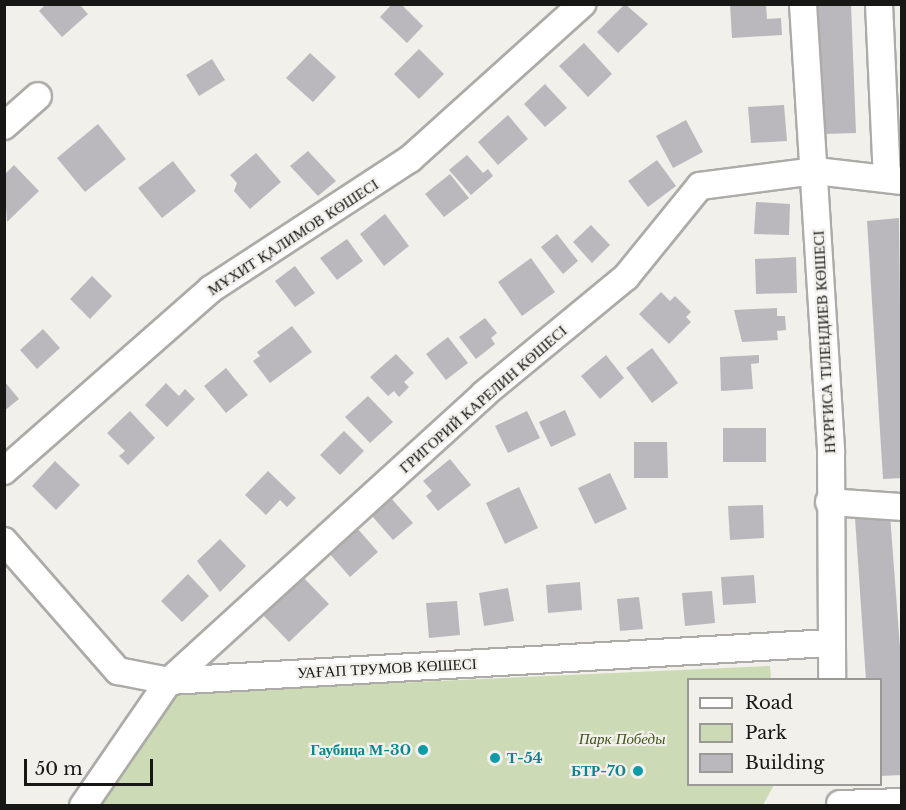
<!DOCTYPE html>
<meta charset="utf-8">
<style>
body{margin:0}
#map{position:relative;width:906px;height:810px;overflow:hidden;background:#f1f0eb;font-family:"Libre Baskerville",serif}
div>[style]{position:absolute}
.green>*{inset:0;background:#ccdab6}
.building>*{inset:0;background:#bab8bc}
.roads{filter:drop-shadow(2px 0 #acaba7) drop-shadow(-2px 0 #acaba7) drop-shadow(0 2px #acaba7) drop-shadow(0 -2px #acaba7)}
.minor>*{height:26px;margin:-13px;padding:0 13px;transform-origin:13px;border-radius:13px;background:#fff}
.dots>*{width:16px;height:16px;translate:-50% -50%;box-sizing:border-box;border:3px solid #f1f0eb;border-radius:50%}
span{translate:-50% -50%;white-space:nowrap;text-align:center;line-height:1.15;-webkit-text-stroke:4.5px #f1f0eb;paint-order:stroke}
.street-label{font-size:15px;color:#171715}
.park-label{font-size:15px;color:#405317;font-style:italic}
.culture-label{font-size:15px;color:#0d838f;font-weight:700}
.right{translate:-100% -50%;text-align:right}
.left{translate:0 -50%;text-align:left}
.frame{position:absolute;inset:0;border:6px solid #171715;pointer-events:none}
.legend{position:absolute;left:687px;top:678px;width:195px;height:108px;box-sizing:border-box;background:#f1f0eb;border:2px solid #9a9995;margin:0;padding:8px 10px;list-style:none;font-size:18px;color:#171715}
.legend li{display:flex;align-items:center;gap:12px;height:30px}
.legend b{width:30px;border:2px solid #9a9995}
.scale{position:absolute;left:24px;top:759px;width:129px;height:27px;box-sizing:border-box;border:3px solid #171715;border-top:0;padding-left:8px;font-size:18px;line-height:21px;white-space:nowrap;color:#171715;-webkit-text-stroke:4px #f1f0eb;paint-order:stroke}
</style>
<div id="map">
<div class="green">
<i style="clip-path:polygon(770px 666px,771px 679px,688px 680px,688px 784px,774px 785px,763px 805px,95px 806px,172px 693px)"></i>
</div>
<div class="building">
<i style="clip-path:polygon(46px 4px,79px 4px,88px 14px,62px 37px,39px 11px)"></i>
<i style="clip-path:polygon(392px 4px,401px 4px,423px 26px,407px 43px,380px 17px)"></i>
<i style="clip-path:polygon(625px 4px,648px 24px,618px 53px,597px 32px)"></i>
<i style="clip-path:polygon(730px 4px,766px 4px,767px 19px,781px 18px,782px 35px,732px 38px)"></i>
<i style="clip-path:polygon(818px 4px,851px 4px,856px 133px,824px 134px)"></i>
<i style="clip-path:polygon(584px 43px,612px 74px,588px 97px,559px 66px)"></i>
<i style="clip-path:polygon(419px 49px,444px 74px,419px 99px,394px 74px)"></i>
<i style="clip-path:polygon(310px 53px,336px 77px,313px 102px,286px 78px)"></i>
<i style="clip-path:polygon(212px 59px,225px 80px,199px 96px,186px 75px)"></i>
<i style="clip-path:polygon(545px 84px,567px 108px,545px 127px,524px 104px)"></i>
<i style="clip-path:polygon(784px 105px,787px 141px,751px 143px,748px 107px)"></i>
<i style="clip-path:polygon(508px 115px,528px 139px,498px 165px,478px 142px)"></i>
<i style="clip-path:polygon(686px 120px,703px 152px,673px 168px,656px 136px)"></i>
<i style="clip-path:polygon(98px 124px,126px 159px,85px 192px,57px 158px)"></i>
<i style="clip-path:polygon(308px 151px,336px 181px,318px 196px,290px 166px)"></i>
<i style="clip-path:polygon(256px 153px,281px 182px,250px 209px,234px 191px,237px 183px,230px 175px)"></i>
<i style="clip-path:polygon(467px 155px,483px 173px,488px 169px,493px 176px,471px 195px,449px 170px)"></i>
<i style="clip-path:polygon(657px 160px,676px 186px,648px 207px,628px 181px)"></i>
<i style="clip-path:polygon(173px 161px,196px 191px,162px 218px,138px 188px)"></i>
<i style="clip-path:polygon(14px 165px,39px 191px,7px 222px,4px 175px)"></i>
<i style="clip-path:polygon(450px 174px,469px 198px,444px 217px,425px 194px)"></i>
<i style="clip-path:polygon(756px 202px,790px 204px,789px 235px,754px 234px)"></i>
<i style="clip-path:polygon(385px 214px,409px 246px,384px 266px,360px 234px)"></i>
<i style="clip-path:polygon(899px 218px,902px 478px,883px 479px,867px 221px)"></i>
<i style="clip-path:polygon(591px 225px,610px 245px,592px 263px,573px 242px)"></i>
<i style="clip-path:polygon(557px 234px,578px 261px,563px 274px,541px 247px)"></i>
<i style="clip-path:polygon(347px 239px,363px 261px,337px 280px,320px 258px)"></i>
<i style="clip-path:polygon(796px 257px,797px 293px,756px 294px,755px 259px)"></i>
<i style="clip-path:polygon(531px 258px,555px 292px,522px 316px,498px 282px)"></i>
<i style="clip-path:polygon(295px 266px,315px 293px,295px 307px,275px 281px)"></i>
<i style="clip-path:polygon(92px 276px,112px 296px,90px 319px,70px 299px)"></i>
<i style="clip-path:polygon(661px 292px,670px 301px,675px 296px,691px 312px,686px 317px,691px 322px,669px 344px,639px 314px)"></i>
<i style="clip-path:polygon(777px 308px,777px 316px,785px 316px,786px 330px,777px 331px,778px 340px,742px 342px,734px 310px)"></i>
<i style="clip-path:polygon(485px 318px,497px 333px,491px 338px,495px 344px,476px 359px,459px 337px)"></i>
<i style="clip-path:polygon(292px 326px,312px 352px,270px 383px,253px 361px,260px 356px,257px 352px)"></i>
<i style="clip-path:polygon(43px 329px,60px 348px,37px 369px,20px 350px)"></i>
<i style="clip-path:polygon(448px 337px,468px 363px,446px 380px,426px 354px)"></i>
<i style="clip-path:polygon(652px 348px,678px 383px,652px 403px,626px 368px)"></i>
<i style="clip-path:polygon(396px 354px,414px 373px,404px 382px,409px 387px,399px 397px,394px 391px,388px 396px,370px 377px)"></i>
<i style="clip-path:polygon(606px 355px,624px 378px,600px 399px,581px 376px)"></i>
<i style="clip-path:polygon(759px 355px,759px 363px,751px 364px,753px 389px,721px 391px,720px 357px)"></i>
<i style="clip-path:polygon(226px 368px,248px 395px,226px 413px,204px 386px)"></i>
<i style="clip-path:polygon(4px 381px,19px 399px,4px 411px)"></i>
<i style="clip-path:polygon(166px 383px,179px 396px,185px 389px,195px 399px,167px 427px,145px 405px)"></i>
<i style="clip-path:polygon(368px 396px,393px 422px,370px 443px,345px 417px)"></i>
<i style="clip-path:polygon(565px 410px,576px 435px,551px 447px,539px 422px)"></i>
<i style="clip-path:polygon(130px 411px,155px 438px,128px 465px,119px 456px,125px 451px,107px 433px)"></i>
<i style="clip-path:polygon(527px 411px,540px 438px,508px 453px,495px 426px)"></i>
<i style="clip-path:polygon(723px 428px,766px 428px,766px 462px,723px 462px)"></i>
<i style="clip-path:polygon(344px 431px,364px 451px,340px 475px,320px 455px)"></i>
<i style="clip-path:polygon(634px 442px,667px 442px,668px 478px,634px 478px)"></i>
<i style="clip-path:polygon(450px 459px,471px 485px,438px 511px,426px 496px,432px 491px,423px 481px)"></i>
<i style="clip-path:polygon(55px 461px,80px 485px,56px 510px,32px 486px)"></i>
<i style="clip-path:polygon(268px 471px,296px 498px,287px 507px,280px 500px,266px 515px,245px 495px)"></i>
<i style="clip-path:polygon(610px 473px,627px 509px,595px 524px,578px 488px)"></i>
<i style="clip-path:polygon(519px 487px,538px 528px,505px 544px,486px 503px)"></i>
<i style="clip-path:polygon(391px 498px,413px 523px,393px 540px,372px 516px)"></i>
<i style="clip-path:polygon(763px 505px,764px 538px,730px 540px,728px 506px)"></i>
<i style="clip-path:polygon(890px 515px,902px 674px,902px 775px,880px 776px,880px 680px,866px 680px,855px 518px)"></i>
<i style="clip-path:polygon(357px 528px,378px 552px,350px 577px,329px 553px)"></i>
<i style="clip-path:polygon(220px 539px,246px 566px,220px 592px,197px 561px)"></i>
<i style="clip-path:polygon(188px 574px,209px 596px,182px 622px,161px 601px)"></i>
<i style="clip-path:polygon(301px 575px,329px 604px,289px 642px,261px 613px)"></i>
<i style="clip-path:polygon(754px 575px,756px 603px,723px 605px,721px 577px)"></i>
<i style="clip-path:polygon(580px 582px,582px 610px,548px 613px,546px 585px)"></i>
<i style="clip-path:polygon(508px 588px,514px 621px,484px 626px,479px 593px)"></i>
<i style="clip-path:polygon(712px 591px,715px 623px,685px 626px,682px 593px)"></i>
<i style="clip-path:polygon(639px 597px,643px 629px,620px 631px,617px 599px)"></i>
<i style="clip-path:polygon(457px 601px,460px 635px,429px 638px,426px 603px)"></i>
</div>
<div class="roads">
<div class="minor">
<i style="left:803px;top:4px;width:449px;rotate:86.4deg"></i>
<i style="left:831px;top:452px;width:228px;rotate:89.7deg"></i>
<i style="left:879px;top:4px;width:174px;rotate:87.4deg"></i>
<i style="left:4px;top:126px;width:45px;rotate:-41.4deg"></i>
<i style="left:4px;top:471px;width:276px;rotate:-41.3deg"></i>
<i style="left:211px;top:289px;width:238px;rotate:-33.2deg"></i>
<i style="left:410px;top:159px;width:232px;rotate:-42deg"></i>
<i style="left:829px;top:502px;width:73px;rotate:3.9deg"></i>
<i style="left:4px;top:541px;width:173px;rotate:48.8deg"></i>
<i style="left:118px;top:671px;width:52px;rotate:11.1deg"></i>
<i style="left:169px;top:681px;width:662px;rotate:-3.29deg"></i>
<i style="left:840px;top:804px;width:62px;rotate:-1.8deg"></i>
<i style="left:83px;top:806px;width:152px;rotate:-55.5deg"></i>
<i style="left:169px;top:681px;width:426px;rotate:-42.3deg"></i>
<i style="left:484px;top:394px;width:184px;rotate:-39.5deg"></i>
<i style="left:626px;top:277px;width:117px;rotate:-50.9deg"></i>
<i style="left:700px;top:186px;width:117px;rotate:-7.4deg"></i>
<i style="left:816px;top:171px;width:87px;rotate:6.6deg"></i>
</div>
</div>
<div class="dots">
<i style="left:423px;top:750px;background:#0f9aa8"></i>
<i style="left:495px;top:758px;background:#0f9aa8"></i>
<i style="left:638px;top:771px;background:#0f9aa8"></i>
</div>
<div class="street-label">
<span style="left:293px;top:237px;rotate:-33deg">МҰХИТ ҚАЛИМОВ КӨШЕСІ</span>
<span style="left:824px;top:342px;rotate:-93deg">НҰРҒИСА ТІЛЕНДИЕВ КӨШЕСІ</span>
<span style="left:483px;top:399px;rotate:-41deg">ГРИГОРИЙ КАРЕЛИН КӨШЕСІ</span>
<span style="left:387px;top:668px;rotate:-3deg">УАҒАП ТРУМОВ КӨШЕСІ</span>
</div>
<div class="park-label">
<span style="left:622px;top:739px">Парк Победы</span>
</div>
<div class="culture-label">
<span class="right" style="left:411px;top:750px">Гаубица М-30</span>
<span class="left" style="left:507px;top:758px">Т-54</span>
<span class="right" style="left:626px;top:771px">БТР-70</span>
</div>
<div class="frame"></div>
<ul class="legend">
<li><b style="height:8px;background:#fff"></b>Road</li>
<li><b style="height:16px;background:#ccdab6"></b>Park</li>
<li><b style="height:16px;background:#bab8bc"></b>Building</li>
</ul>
<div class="scale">50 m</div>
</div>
